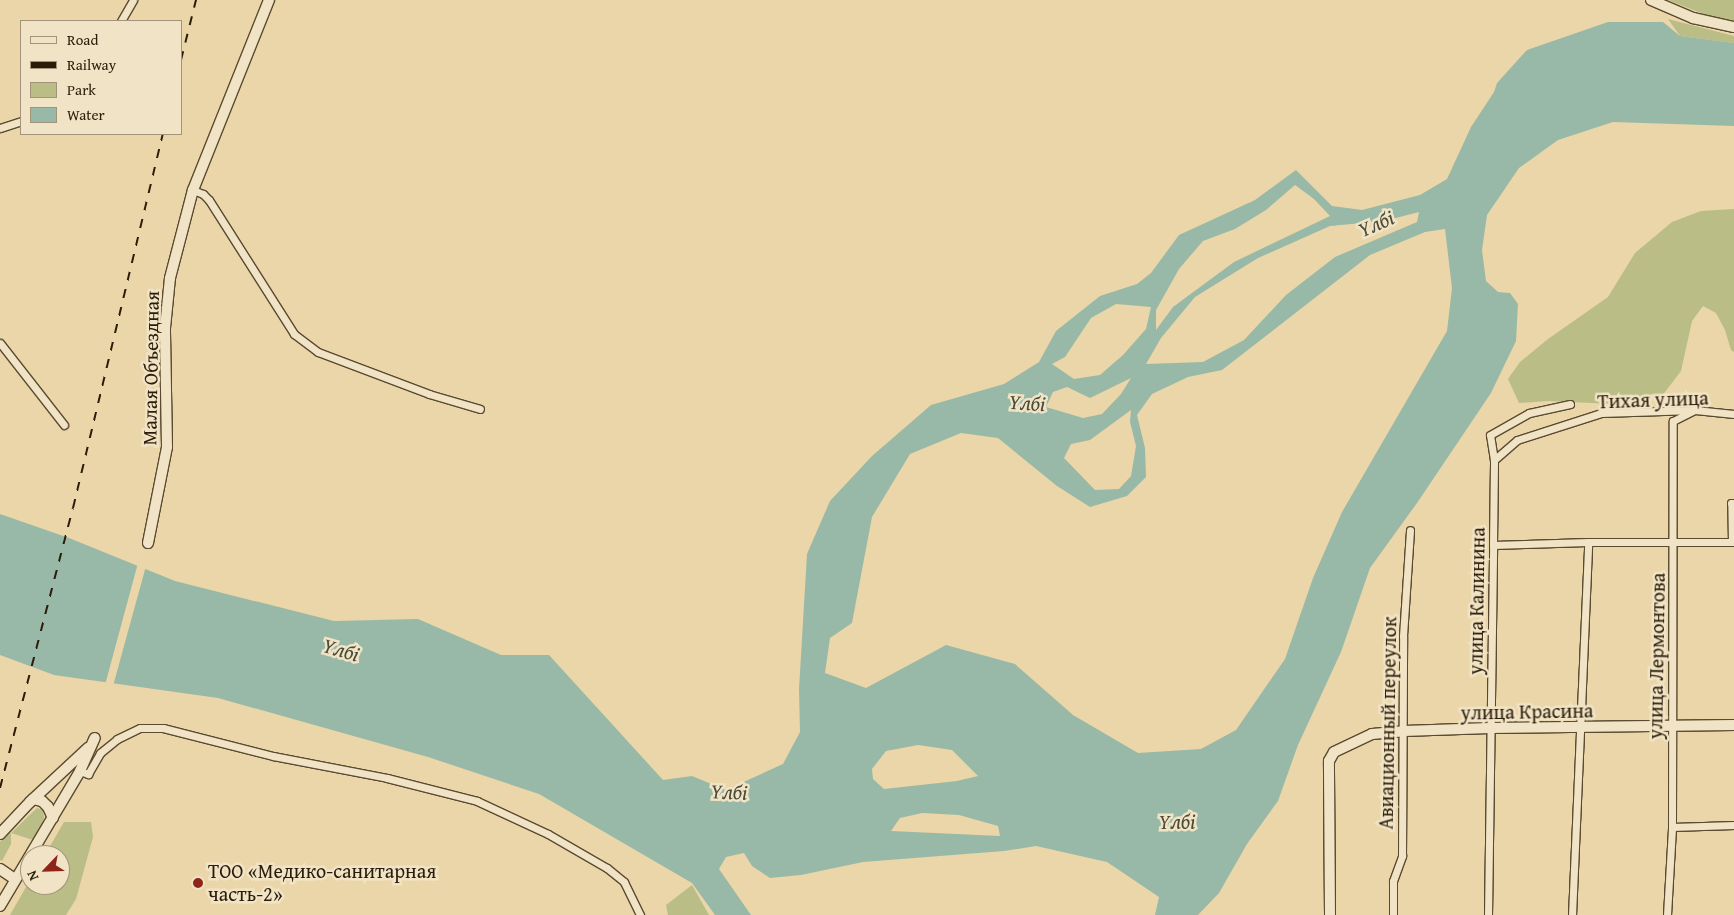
<!DOCTYPE html>
<meta charset="utf-8">
<style>
body{margin:0}
#map{position:relative;width:1734px;height:915px;overflow:hidden;background:#ead6a8;font-family:"Gentium Book Plus",serif}
div>[style]{position:absolute}
.green>*{inset:0;background:#babd85}
.water>*{inset:0;background:#98b9a7}
.pier>*{inset:0;background:#ead6a8}
.roads{filter:drop-shadow(1px 0 #5a4a30) drop-shadow(-1px 0 #5a4a30) drop-shadow(0 1px #5a4a30) drop-shadow(0 -1px #5a4a30)}
.street>*{height:7px;margin:-3.5px;padding:0 3.5px;transform-origin:3.5px;border-radius:3.5px;background:#f1e4c6}
.secondary>*{height:10px;margin:-5px;padding:0 5px;transform-origin:5px;border-radius:5px;background:#f1e4c6}
.rail>*{height:2px;margin-top:-1px;transform-origin:0;background:repeating-linear-gradient(90deg,#2a1c08 0 9px,transparent 0 18px)}
.dots>*{width:14px;height:14px;translate:-50% -50%;box-sizing:border-box;border:2px solid #f1e4c6;border-radius:50%}
span{translate:-50% -50%;white-space:nowrap;text-align:center;line-height:1.15;-webkit-text-stroke:5px #f1e4c6;paint-order:stroke}
.street-label{font-size:20px;color:#2a1c08}
.poi-label{font-size:20px;color:#2a1c08}
.left{translate:0 -50%;text-align:left}
.water-label{font-size:21px;color:#4b4b38;font-style:italic}
.legend{position:absolute;left:20px;top:20px;width:162px;height:115px;box-sizing:border-box;background:#f1e4c6;border:1px solid #a1947a;margin:0;padding:6px 9px;list-style:none;font-size:15px;color:#2a1c08}
.legend li{display:flex;align-items:center;gap:10px;height:25px}
.legend b{width:25px;border:1px solid #a1947a}
.north{position:absolute;left:20px;top:845px;width:50px;height:50px;box-sizing:border-box;background:#f1e4c6;border:1px solid #a1947a;border-radius:50%;rotate:246deg;font-size:14px;font-weight:700;line-height:20px;text-align:center;color:#2a1c08}
.north::after{content:'';display:block;margin:auto;width:18px;height:22px;background:#8f2418;clip-path:polygon(50% 0,100% 100%,50% 72%,0 100%)}
</style>
<div id="map">
<div class="green">
<i style="clip-path:polygon(1668px 0,1734px 0,1734px 21px,1711px 17px)"></i>
<i style="clip-path:polygon(1668px 19px,1734px 36px,1734px 43px,1680px 36px)"></i>
<i style="clip-path:polygon(1734px 209px,1734px 352px,1731px 350px,1725px 330px,1716px 313px,1703px 306px,1692px 321px,1681px 371px,1662px 396px,1636px 405px,1548px 401px,1519px 403px,1508px 379px,1520px 362px,1548px 339px,1608px 297px,1635px 253px,1672px 222px,1701px 211px)"></i>
<i style="clip-path:polygon(37px 808px,43px 810px,44px 818px,40px 831px,33px 840px,11px 833px,11px 844px,2px 861px,0 860px,0 842px,5px 833px,11px 833px)"></i>
<i style="clip-path:polygon(64px 822px,91px 822px,93px 837px,76px 899px,66px 915px,10px 915px,30px 880px,30px 885px,60px 885px,60px 855px,45px 855px)"></i>
<i style="clip-path:polygon(692px 885px,709px 915px,668px 915px,666px 905px)"></i>
</div>
<div class="water">
<i style="clip-path:polygon(evenodd,1608px 22px,1663px 22px,1680px 36px,1734px 43px,1734px 126px,1613px 122px,1558px 140px,1519px 168px,1487px 215px,1482px 250px,1486px 281px,1498px 292px,1510px 293px,1518px 304px,1516px 341px,1491px 393px,1417px 503px,1370px 568px,1341px 652px,1298px 745px,1278px 801px,1247px 844px,1219px 893px,1198px 915px,1155px 915px,1159px 897px,1107px 862px,1036px 846px,1004px 851px,863px 862px,801px 875px,770px 878px,752px 866px,744px 853px,726px 857px,719px 869px,751px 915px,715px 915px,692px 883px,539px 794px,428px 757px,218px 698px,54px 675px,0 655px,0 514px,69px 538px,175px 581px,334px 621px,418px 619px,501px 655px,549px 655px,663px 780px,692px 776px,726px 790px,783px 764px,800px 732px,799px 689px,807px 554px,830px 501px,872px 456px,931px 405px,1004px 384px,1039px 362px,1056px 331px,1100px 296px,1137px 284px,1151px 273px,1179px 235px,1255px 200px,1296px 170px,1332px 206px,1362px 210px,1420px 195px,1447px 179px,1471px 127px,1494px 92px,1497px 83px,1527px 50px,1608px 22px,1295px 185px,1314px 199px,1330px 216px,1234px 262px,1173px 307px,1156px 330px,1156px 310px,1179px 269px,1203px 241px,1235px 229px,1266px 210px,1295px 185px,1608px 22px,1419px 212px,1417px 222px,1335px 257px,1286px 295px,1244px 340px,1203px 362px,1146px 364px,1161px 338px,1195px 297px,1258px 258px,1330px 226px,1384px 221px,1419px 212px,1608px 22px,1445px 229px,1452px 288px,1447px 331px,1342px 512px,1313px 578px,1285px 659px,1236px 730px,1201px 749px,1138px 753px,1073px 715px,1015px 664px,946px 645px,866px 688px,825px 673px,830px 638px,852px 623px,872px 517px,910px 454px,961px 433px,998px 438px,1057px 486px,1090px 507px,1127px 496px,1146px 477px,1145px 448px,1137px 415px,1152px 394px,1188px 377px,1222px 370px,1370px 255px,1425px 232px,1445px 229px,1608px 22px,1116px 304px,1151px 307px,1146px 329px,1123px 355px,1100px 375px,1074px 379px,1052px 364px,1065px 357px,1091px 318px,1116px 304px,1608px 22px,1131px 378px,1121px 394px,1102px 414px,1083px 418px,1046px 407px,1053px 392px,1067px 387px,1090px 398px,1131px 378px,1608px 22px,1131px 410px,1130px 422px,1136px 446px,1131px 476px,1119px 489px,1095px 490px,1064px 458px,1071px 444px,1090px 440px,1131px 410px,1608px 22px,918px 745px,952px 750px,978px 776px,957px 781px,884px 789px,873px 779px,872px 769px,886px 751px,918px 745px,1608px 22px,922px 813px,959px 815px,998px 826px,1000px 836px,891px 831px,900px 818px,922px 813px)"></i>
</div>
<div class="pier">
<i style="clip-path:polygon(138px 563px,146px 566px,113px 686px,105px 685px)"></i>
</div>
<div class="roads">
<div class="street">
<i style="left:121px;top:21px;width:24px;rotate:-60deg"></i>
<i style="left:0;top:128px;width:22px;rotate:-18deg"></i>
<i style="left:193px;top:190px;width:11px;rotate:22deg"></i>
<i style="left:203px;top:194px;width:8px;rotate:45deg"></i>
<i style="left:209px;top:200px;width:159px;rotate:57.6deg"></i>
<i style="left:294px;top:334px;width:30px;rotate:37deg"></i>
<i style="left:318px;top:352px;width:119px;rotate:20.7deg"></i>
<i style="left:429px;top:394px;width:53px;rotate:16.4deg"></i>
<i style="left:0;top:343px;width:104px;rotate:52deg"></i>
<i style="left:1494px;top:460px;width:30px;rotate:-41deg"></i>
<i style="left:1517px;top:440px;width:88px;rotate:-17.8deg"></i>
<i style="left:1601px;top:413px;width:94px;rotate:-1.8deg"></i>
<i style="left:1695px;top:410px;width:39px;rotate:6deg"></i>
<i style="left:1732px;top:542px;width:39px;rotate:-91deg"></i>
<i style="left:1731px;top:503px;width:3px"></i>
<i style="left:1493px;top:545px;width:95px;rotate:-1.8deg"></i>
<i style="left:1588px;top:542px;width:146px"></i>
<i style="left:80px;top:771px;width:9px;rotate:21deg"></i>
<i style="left:88px;top:774px;width:24px;rotate:-60deg"></i>
<i style="left:100px;top:753px;width:22px;rotate:-39deg"></i>
<i style="left:117px;top:739px;width:25px;rotate:-26deg"></i>
<i style="left:140px;top:728px;width:23px"></i>
<i style="left:163px;top:728px;width:114px;rotate:14.3deg"></i>
<i style="left:273px;top:756px;width:116px;rotate:10.9deg"></i>
<i style="left:387px;top:778px;width:93px;rotate:14.3deg"></i>
<i style="left:477px;top:801px;width:78px;rotate:24.9deg"></i>
<i style="left:548px;top:834px;width:68px;rotate:30deg"></i>
<i style="left:607px;top:868px;width:22px;rotate:39deg"></i>
<i style="left:624px;top:882px;width:37px;rotate:64deg"></i>
<i style="left:1672px;top:827px;width:62px;rotate:-1.8deg"></i>
<i style="left:1393px;top:915px;width:34px;rotate:-90deg"></i>
<i style="left:1393px;top:881px;width:27px;rotate:-70deg"></i>
<i style="left:1402px;top:856px;width:220px;rotate:-89.7deg"></i>
<i style="left:1403px;top:636px;width:106px;rotate:-86.2deg"></i>
<i style="left:1488px;top:915px;width:370px;rotate:-89.2deg"></i>
<i style="left:1493px;top:545px;width:85px;rotate:-89.3deg"></i>
<i style="left:1494px;top:460px;width:25px;rotate:-99deg"></i>
<i style="left:1490px;top:435px;width:45px;rotate:-29.4deg"></i>
<i style="left:1529px;top:413px;width:42px;rotate:-12.4deg"></i>
<i style="left:1572px;top:915px;width:373px;rotate:-87.5deg"></i>
<i style="left:1667px;top:915px;width:88px;rotate:-86.7deg"></i>
<i style="left:1672px;top:827px;width:406px;rotate:-89.9deg"></i>
<i style="left:1673px;top:421px;width:25px;rotate:-27deg"></i>
</div>
<div class="secondary">
<i style="left:1651px;top:0;width:46px;rotate:23.2deg"></i>
<i style="left:1693px;top:18px;width:42px;rotate:12.4deg"></i>
<i style="left:148px;top:543px;width:98px;rotate:-78.8deg"></i>
<i style="left:167px;top:447px;width:119px;rotate:-91deg"></i>
<i style="left:165px;top:328px;width:50px;rotate:-84.3deg"></i>
<i style="left:170px;top:278px;width:91px;rotate:-75.4deg"></i>
<i style="left:193px;top:190px;width:205px;rotate:-68.2deg"></i>
<i style="left:33px;top:799px;width:9px;rotate:13deg"></i>
<i style="left:42px;top:801px;width:8px;rotate:45deg"></i>
<i style="left:48px;top:807px;width:12px;rotate:66deg"></i>
<i style="left:0;top:834px;width:44px;rotate:-46.8deg"></i>
<i style="left:30px;top:802px;width:79px;rotate:-43deg"></i>
<i style="left:0;top:869px;width:18px;rotate:34deg"></i>
<i style="left:0;top:906px;width:157px;rotate:-59.3deg"></i>
<i style="left:80px;top:771px;width:36px;rotate:-66deg"></i>
<i style="left:1330px;top:915px;width:154px;rotate:-90.4deg"></i>
<i style="left:1329px;top:761px;width:10px;rotate:-61deg"></i>
<i style="left:1334px;top:752px;width:42px;rotate:-25.3deg"></i>
<i style="left:1372px;top:734px;width:32px;rotate:-5deg"></i>
<i style="left:1404px;top:731px;width:86px;rotate:-2deg"></i>
<i style="left:1490px;top:728px;width:244px;rotate:-0.7deg"></i>
</div>
</div>
<div class="rail">
<i style="left:181px;top:60px;width:62px;rotate:-76deg"></i>
<i style="left:0;top:788px;width:289px;rotate:-75.4deg"></i>
<i style="left:73px;top:508px;width:385px;rotate:-76.5deg"></i>
</div>
<div class="dots">
<i style="left:198px;top:883px;background:#8f2418"></i>
</div>
<div class="street-label">
<span style="left:150px;top:368px;rotate:-89deg">Малая Объездная</span>
<span style="left:1653px;top:399px;rotate:-2deg">Тихая улица</span>
<span style="left:1476px;top:601px;rotate:-89deg">улица Калинина</span>
<span style="left:1656px;top:656px;rotate:-89deg">улица Лермонтова</span>
<span style="left:1527px;top:711px;rotate:-1deg">улица Красина</span>
<span style="left:1387px;top:723px;rotate:-89deg">Авиационный переулок</span>
</div>
<div class="poi-label">
<span class="left" style="left:208px;top:882px">ТОО «Медико-санитарная<br>часть-2»</span>
</div>
<div class="water-label">
<span style="left:1376px;top:224px;rotate:-24deg">Үлбі</span>
<span style="left:1027px;top:403px;rotate:4deg">Үлбі</span>
<span style="left:341px;top:650px;rotate:16deg">Үлбі</span>
<span style="left:729px;top:792px;rotate:2deg">Үлбі</span>
<span style="left:1177px;top:822px">Үлбі</span>
</div>
<ul class="legend">
<li><b style="height:6px;background:#f1e4c6"></b>Road</li>
<li><b style="height:6px;background:#2a1c08"></b>Railway</li>
<li><b style="height:14px;background:#babd85"></b>Park</li>
<li><b style="height:14px;background:#98b9a7"></b>Water</li>
</ul>
<div class="north">N</div>
</div>
